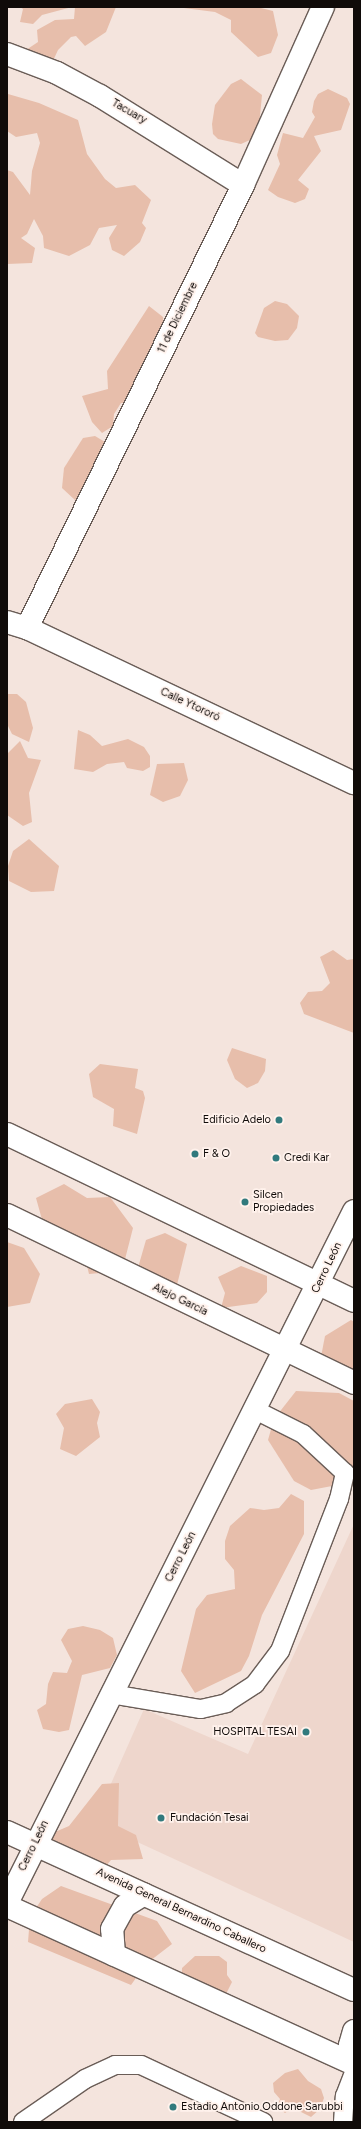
<!DOCTYPE html>
<meta charset="utf-8">
<style>
body{margin:0}
#map{position:relative;width:361px;height:2129px;overflow:hidden;background:#f4e4dd;font-family:Figtree,sans-serif}
div>[style]{position:absolute}
.built>*{inset:0;background:#eed6cc}
.green>*{inset:0;background:#e7beab}
.roads{filter:drop-shadow(1px 0 #6a5d57) drop-shadow(-1px 0 #6a5d57) drop-shadow(0 1px #6a5d57) drop-shadow(0 -1px #6a5d57)}
.lane>*{height:18px;margin:-9px;padding:0 9px;transform-origin:9px;border-radius:9px;background:#fff}
.street>*{height:22px;margin:-11px;padding:0 11px;transform-origin:11px;border-radius:11px;background:#fff}
.secondary>*{height:22px;margin:-11px;padding:0 11px;transform-origin:11px;border-radius:11px;background:#fff}
.primary>*{height:22px;margin:-11px;padding:0 11px;transform-origin:11px;border-radius:11px;background:#fff}
.dots>*{width:11px;height:11px;translate:-50% -50%;box-sizing:border-box;border:2px solid #fff2ec;border-radius:50%}
span{translate:-50% -50%;white-space:nowrap;text-align:center;line-height:1.15;-webkit-text-stroke:3.5px #fff2ec;paint-order:stroke}
.street-label{font-size:11px;color:#100b09}
.poi-label{font-size:11px;color:#100b09}
.right{translate:-100% -50%;text-align:right}
.left{translate:0 -50%;text-align:left}
.frame{position:absolute;inset:0;border:8px solid #100b09;pointer-events:none}
</style>
<div id="map">
<div class="built">
<i style="clip-path:polygon(354px 1524px,354px 1942px,94px 1822px,144px 1709px,248px 1754px)"></i>
</div>
<div class="green">
<i style="clip-path:polygon(20px 7px,72px 7px,42px 15px,33px 24px,20px 22px,23px 9px)"></i>
<i style="clip-path:polygon(75px 7px,116px 7px,106px 32px,85px 46px,76px 36px,71px 37px,58px 50px,52px 63px,26px 50px,38px 42px,37px 30px,55px 20px,74px 19px)"></i>
<i style="clip-path:polygon(176px 7px,257px 7px,273px 11px,278px 35px,271px 53px,258px 57px,231px 32px,231px 20px,215px 12px)"></i>
<i style="clip-path:polygon(241px 79px,262px 95px,259px 126px,252px 139px,241px 144px,218px 139px,213px 134px,212px 124px,215px 105px,231px 84px)"></i>
<i style="clip-path:polygon(328px 89px,347px 98px,350px 104px,341px 130px,314px 136px,321px 151px,298px 180px,309px 189px,305px 199px,295px 203px,278px 197px,268px 190px,280px 164px,277px 155px,283px 133px,303px 138px,315px 117px,312px 112px,314px 101px,318px 94px)"></i>
<i style="clip-path:polygon(8px 94px,39px 103px,78px 120px,87px 154px,105px 179px,116px 188px,135px 185px,151px 200px,142px 223px,146px 228px,140px 242px,124px 256px,112px 250px,109px 238px,117px 225px,99px 228px,90px 245px,69px 256px,44px 248px,43px 236px,34px 219px,27px 234px,21px 238px,35px 248px,32px 263px,7px 264px,7px 170px,13px 172px,30px 195px,32px 171px,40px 143px,37px 133px,16px 137px,7px 131px)"></i>
<i style="clip-path:polygon(275px 301px,287px 304px,299px 316px,297px 328px,288px 340px,275px 341px,258px 337px,255px 333px,264px 308px)"></i>
<i style="clip-path:polygon(149px 306px,163px 317px,165px 336px,127px 403px,121px 403px,114px 414px,113px 426px,102px 433px,92px 422px,82px 396px,108px 389px,107px 371px)"></i>
<i style="clip-path:polygon(95px 436px,105px 442px,100px 460px,82px 497px,75px 500px,62px 488px,64px 468px,83px 438px)"></i>
<i style="clip-path:polygon(7px 694px,17px 694px,26px 702px,33px 728px,29px 742px,12px 734px,7px 724px)"></i>
<i style="clip-path:polygon(78px 730px,90px 735px,102px 746px,128px 739px,144px 747px,150px 756px,150px 767px,143px 771px,127px 768px,124px 762px,107px 764px,93px 772px,74px 769px)"></i>
<i style="clip-path:polygon(20px 741px,28px 758px,41px 760px,29px 793px,32px 822px,23px 826px,7px 815px,7px 754px)"></i>
<i style="clip-path:polygon(184px 763px,188px 780px,180px 796px,163px 802px,150px 795px,157px 764px)"></i>
<i style="clip-path:polygon(29px 839px,59px 866px,54px 891px,31px 892px,9px 881px,8px 866px,13px 851px)"></i>
<i style="clip-path:polygon(333px 950px,347px 960px,354px 959px,354px 1033px,304px 1014px,300px 1003px,308px 992px,322px 991px,330px 983px,320px 957px)"></i>
<i style="clip-path:polygon(232px 1048px,266px 1059px,265px 1071px,258px 1083px,247px 1088px,235px 1079px,227px 1060px)"></i>
<i style="clip-path:polygon(100px 1064px,138px 1069px,135px 1088px,143px 1091px,145px 1098px,137px 1134px,113px 1126px,114px 1109px,93px 1097px,89px 1074px)"></i>
<i style="clip-path:polygon(64px 1184px,87px 1198px,110px 1197px,133px 1228px,122px 1271px,89px 1274px,80px 1237px,46px 1234px,36px 1198px)"></i>
<i style="clip-path:polygon(165px 1233px,187px 1244px,176px 1289px,135px 1278px,146px 1240px)"></i>
<i style="clip-path:polygon(7px 1242px,24px 1248px,40px 1274px,30px 1303px,7px 1307px)"></i>
<i style="clip-path:polygon(241px 1266px,267px 1276px,267px 1292px,257px 1303px,221px 1308px,225px 1293px,218px 1277px)"></i>
<i style="clip-path:polygon(351px 1320px,354px 1322px,354px 1387px,319px 1367px,325px 1336px)"></i>
<i style="clip-path:polygon(296px 1391px,339px 1393px,354px 1401px,354px 1475px,332px 1486px,311px 1490px,294px 1481px,268px 1440px,274px 1419px)"></i>
<i style="clip-path:polygon(92px 1399px,100px 1412px,97px 1423px,100px 1437px,76px 1456px,60px 1449px,64px 1428px,56px 1414px,65px 1404px)"></i>
<i style="clip-path:polygon(291px 1494px,304px 1501px,304px 1534px,262px 1615px,249px 1656px,241px 1671px,195px 1693px,181px 1671px,196px 1609px,207px 1595px,235px 1589px,234px 1570px,225px 1559px,225px 1541px,230px 1526px,250px 1508px,264px 1510px,279px 1508px)"></i>
<i style="clip-path:polygon(83px 1626px,100px 1630px,113px 1638px,117px 1655px,110px 1668px,82px 1675px,69px 1730px,59px 1732px,43px 1729px,37px 1710px,46px 1704px,48px 1684px,53px 1672px,67px 1673px,72px 1661px,61px 1640px,68px 1629px)"></i>
<i style="clip-path:polygon(119px 1783px,118px 1826px,136px 1835px,143px 1859px,111px 1860px,99px 1874px,65px 1858px,48px 1835px,69px 1826px,102px 1784px)"></i>
<i style="clip-path:polygon(61px 1886px,157px 1921px,172px 1944px,146px 1964px,131px 1985px,28px 1942px,30px 1917px,42px 1899px)"></i>
<i style="clip-path:polygon(195px 1956px,219px 1956px,227px 1962px,227px 1975px,232px 1982px,224px 1998px,212px 2008px,199px 2007px,181px 1993px,182px 1968px)"></i>
<i style="clip-path:polygon(298px 2069px,308px 2081px,321px 2089px,324px 2098px,320px 2109px,311px 2117px,293px 2108px,285px 2113px,277px 2107px,280px 2099px,274px 2092px,273px 2083px,285px 2073px)"></i>
</div>
<div class="roads">
<div class="lane">
<i style="left:111px;top:1694px;width:91px;rotate:9.5deg"></i>
<i style="left:201px;top:1709px;width:26px;rotate:-13deg"></i>
<i style="left:226px;top:1703px;width:35px;rotate:-33deg"></i>
<i style="left:255px;top:1684px;width:41px;rotate:-52.9deg"></i>
<i style="left:280px;top:1651px;width:163px;rotate:-68.8deg"></i>
<i style="left:339px;top:1499px;width:27px;rotate:-77deg"></i>
<i style="left:345px;top:1473px;width:57px;rotate:-137.1deg"></i>
<i style="left:303px;top:1434px;width:54px;rotate:-153.4deg"></i>
<i style="left:23px;top:2122px;width:75px;rotate:-34.7deg"></i>
<i style="left:85px;top:2079px;width:33px;rotate:-25deg"></i>
<i style="left:115px;top:2065px;width:26px"></i>
<i style="left:141px;top:2065px;width:135px;rotate:25deg"></i>
<i style="left:343px;top:2122px;width:26px;rotate:-86deg"></i>
<i style="left:345px;top:2096px;width:25px;rotate:-69deg"></i>
</div>
<div class="street">
<i style="left:7px;top:54px;width:53px;rotate:20.8deg"></i>
<i style="left:57px;top:73px;width:49px;rotate:28.1deg"></i>
<i style="left:100px;top:96px;width:168px;rotate:31.9deg"></i>
<i style="left:7px;top:622px;width:21px;rotate:17deg"></i>
<i style="left:27px;top:628px;width:362px;rotate:25.4deg"></i>
<i style="left:27px;top:628px;width:493px;rotate:-64deg"></i>
<i style="left:243px;top:185px;width:195px;rotate:-65.8deg"></i>
<i style="left:7px;top:1903px;width:774px;rotate:-63.37deg"></i>
</div>
<div class="secondary">
<i style="left:7px;top:1134px;width:385px;rotate:25.7deg"></i>
<i style="left:7px;top:1215px;width:386px;rotate:25.8deg"></i>
</div>
<div class="primary">
<i style="left:7px;top:1832px;width:381px;rotate:24.5deg"></i>
<i style="left:7px;top:1906px;width:381px;rotate:24.5deg"></i>
<i style="left:114px;top:1955px;width:26px;rotate:-94deg"></i>
<i style="left:112px;top:1929px;width:26px;rotate:-61deg"></i>
<i style="left:125px;top:1906px;width:22px;rotate:-32deg"></i>
<i style="left:354px;top:2031px;width:15px;rotate:106deg"></i>
<i style="left:350px;top:2045px;width:15px;rotate:74deg"></i>
</div>
</div>
<div class="dots">
<i style="left:279px;top:1120px;background:#317a7d"></i>
<i style="left:195px;top:1154px;background:#317a7d"></i>
<i style="left:276px;top:1158px;background:#317a7d"></i>
<i style="left:245px;top:1202px;background:#317a7d"></i>
<i style="left:306px;top:1732px;background:#317a7d"></i>
<i style="left:161px;top:1818px;background:#317a7d"></i>
<i style="left:173px;top:2107px;background:#317a7d"></i>
</div>
<div class="street-label">
<span style="left:129px;top:112px;rotate:30deg">Tacuary</span>
<span style="left:178px;top:318px;rotate:-64deg">11 de Diciembre</span>
<span style="left:190px;top:705px;rotate:25deg">Calle Ytororó</span>
<span style="left:327px;top:1268px;rotate:-64deg">Cerro León</span>
<span style="left:180px;top:1300px;rotate:26deg">Alejo García</span>
<span style="left:181px;top:1557px;rotate:-63deg">Cerro León</span>
<span style="left:34px;top:1846px;rotate:-64deg">Cerro León</span>
<span style="left:181px;top:1911px;rotate:25deg">Avenida General Bernardino Caballero</span>
</div>
<div class="poi-label">
<span class="right" style="left:271px;top:1120px">Edificio Adelo</span>
<span class="left" style="left:203px;top:1154px">F &amp; O</span>
<span class="left" style="left:284px;top:1158px">Credi Kar</span>
<span class="left" style="left:253px;top:1202px">Silcen<br>Propiedades</span>
<span class="right" style="left:297px;top:1732px">HOSPITAL TESAI</span>
<span class="left" style="left:170px;top:1818px">Fundación Tesai</span>
<span class="left" style="left:181px;top:2107px">Estadio Antonio Oddone Sarubbi</span>
</div>
<div class="frame"></div>
</div>
